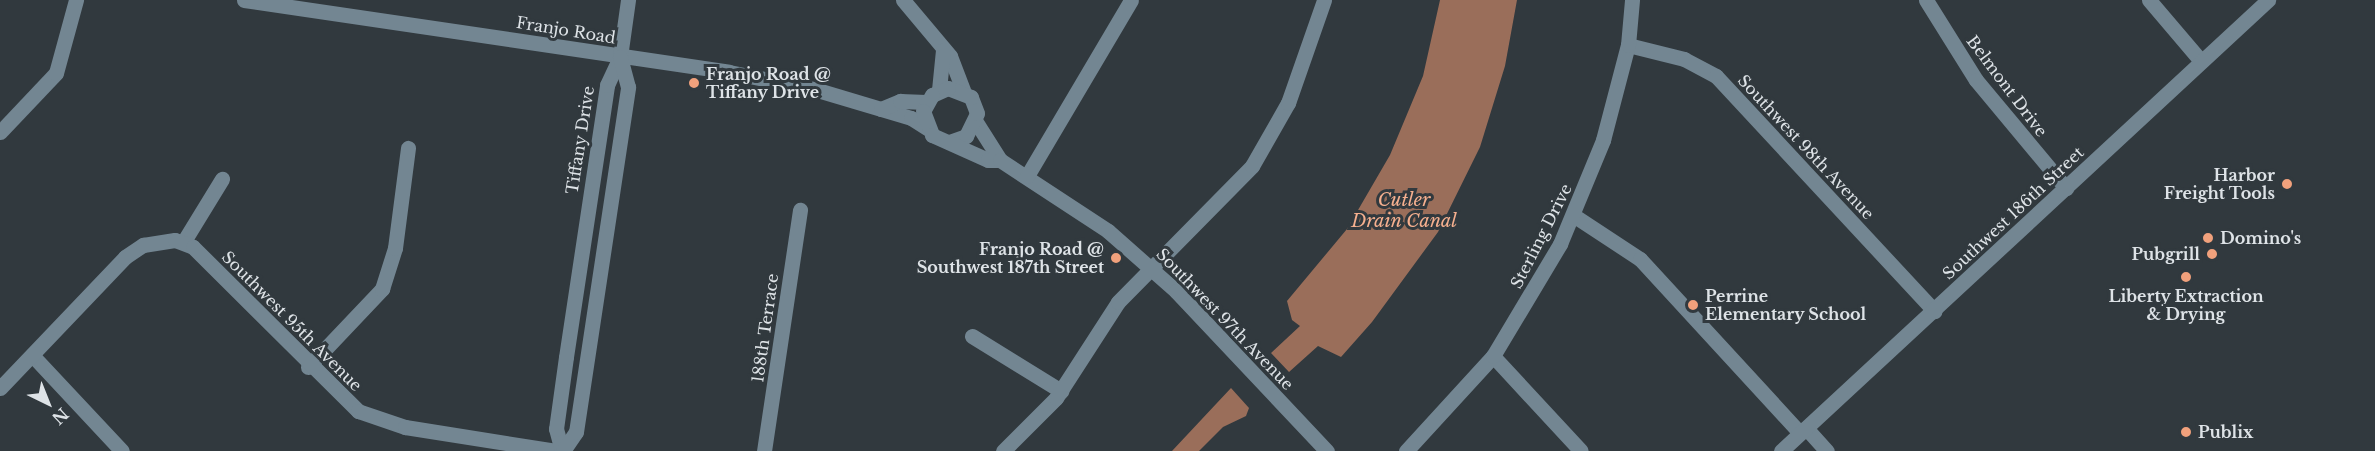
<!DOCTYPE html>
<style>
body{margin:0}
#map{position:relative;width:2375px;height:451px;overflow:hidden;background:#31393e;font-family:"Libre Baskerville",serif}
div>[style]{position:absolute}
.water>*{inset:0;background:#9a6e5a}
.minor>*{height:15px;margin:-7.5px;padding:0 7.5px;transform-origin:7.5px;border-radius:7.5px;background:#738692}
.dots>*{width:16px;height:16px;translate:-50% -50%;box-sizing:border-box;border:3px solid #31393e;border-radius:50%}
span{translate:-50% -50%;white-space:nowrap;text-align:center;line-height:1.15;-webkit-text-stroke:6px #31393e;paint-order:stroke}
.street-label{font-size:16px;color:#dee3e7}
.poi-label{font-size:16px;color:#dee3e7;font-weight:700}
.left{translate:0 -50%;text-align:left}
.right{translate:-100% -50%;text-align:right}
.water-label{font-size:18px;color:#f6b08f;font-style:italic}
.north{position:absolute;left:18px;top:373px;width:60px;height:60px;-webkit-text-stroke:4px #31393e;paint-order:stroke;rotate:137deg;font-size:16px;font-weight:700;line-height:24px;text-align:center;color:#dee3e7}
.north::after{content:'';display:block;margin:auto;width:21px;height:27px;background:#dee3e7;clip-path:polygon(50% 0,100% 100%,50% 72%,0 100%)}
</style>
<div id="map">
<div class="water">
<i style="clip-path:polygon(1440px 0,1517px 0,1505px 66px,1480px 147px,1438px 232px,1372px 322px,1341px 357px,1318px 346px,1289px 372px,1271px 353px,1300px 326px,1292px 320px,1287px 301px,1347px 229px,1390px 155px,1423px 76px)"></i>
<i style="clip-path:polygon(1231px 388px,1249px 408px,1246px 416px,1223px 427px,1199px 451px,1172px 451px)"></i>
</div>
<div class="minor">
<i style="left:244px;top:0;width:490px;rotate:8.4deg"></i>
<i style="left:729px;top:72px;width:87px;rotate:11.3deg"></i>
<i style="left:814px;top:89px;width:101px;rotate:16.6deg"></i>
<i style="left:911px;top:118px;width:19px;rotate:32deg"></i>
<i style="left:903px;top:0;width:73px;rotate:50deg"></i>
<i style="left:950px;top:56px;width:39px;rotate:69deg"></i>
<i style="left:1926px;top:0;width:94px;rotate:58deg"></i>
<i style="left:1976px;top:80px;width:141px;rotate:50.2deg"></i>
<i style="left:2149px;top:0;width:80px;rotate:49.6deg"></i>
<i style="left:1628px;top:45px;width:58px;rotate:14deg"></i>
<i style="left:1684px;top:59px;width:36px;rotate:28deg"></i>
<i style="left:1716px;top:76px;width:321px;rotate:47.1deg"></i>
<i style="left:939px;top:90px;width:40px;rotate:-84.3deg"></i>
<i style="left:881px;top:109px;width:21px;rotate:-23deg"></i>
<i style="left:900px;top:101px;width:26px;rotate:2deg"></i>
<i style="left:976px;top:122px;width:45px;rotate:57.7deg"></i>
<i style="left:0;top:132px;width:81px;rotate:-46.5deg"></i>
<i style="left:56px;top:73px;width:76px;rotate:-74.7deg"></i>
<i style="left:949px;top:142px;width:18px;rotate:-19deg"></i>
<i style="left:966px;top:136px;width:25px;rotate:-64deg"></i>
<i style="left:977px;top:113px;width:17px;rotate:-111deg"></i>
<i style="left:971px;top:97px;width:25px;rotate:-159deg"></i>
<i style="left:948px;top:88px;width:17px;rotate:156deg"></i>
<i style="left:932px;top:95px;width:18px;rotate:119deg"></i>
<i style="left:923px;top:111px;width:26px;rotate:69deg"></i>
<i style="left:932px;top:135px;width:61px;rotate:24.1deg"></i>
<i style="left:988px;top:160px;width:12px"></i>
<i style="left:1000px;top:160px;width:129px;rotate:33.3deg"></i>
<i style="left:1108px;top:231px;width:91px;rotate:41.4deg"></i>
<i style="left:1176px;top:291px;width:220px;rotate:46.7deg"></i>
<i style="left:1027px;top:176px;width:204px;rotate:-59.4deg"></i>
<i style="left:1573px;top:215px;width:80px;rotate:33.3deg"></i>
<i style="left:1640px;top:259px;width:236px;rotate:47.4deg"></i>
<i style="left:184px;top:241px;width:73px;rotate:-58.5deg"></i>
<i style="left:972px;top:336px;width:105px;rotate:31.7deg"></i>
<i style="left:33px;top:356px;width:130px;rotate:46.9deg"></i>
<i style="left:1493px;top:356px;width:129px;rotate:47.2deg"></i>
<i style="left:308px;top:367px;width:108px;rotate:-46.5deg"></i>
<i style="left:382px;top:289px;width:43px;rotate:-72.4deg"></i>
<i style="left:395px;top:248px;width:101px;rotate:-82.6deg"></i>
<i style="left:0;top:388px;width:181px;rotate:-46.3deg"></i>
<i style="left:125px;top:257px;width:22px;rotate:-34deg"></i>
<i style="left:143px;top:245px;width:32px;rotate:-9deg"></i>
<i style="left:175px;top:240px;width:19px;rotate:21deg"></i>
<i style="left:193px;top:247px;width:233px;rotate:44.8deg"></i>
<i style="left:358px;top:411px;width:50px;rotate:18.8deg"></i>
<i style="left:405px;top:427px;width:153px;rotate:9deg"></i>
<i style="left:1806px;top:428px;width:31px;rotate:48deg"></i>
<i style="left:562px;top:451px;width:23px;rotate:-105deg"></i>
<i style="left:556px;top:429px;width:73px;rotate:-82.1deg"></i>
<i style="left:566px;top:357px;width:275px;rotate:-81.4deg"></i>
<i style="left:607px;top:85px;width:31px;rotate:-65deg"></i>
<i style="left:620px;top:57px;width:58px;rotate:-82deg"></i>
<i style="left:563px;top:451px;width:23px;rotate:-56deg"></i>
<i style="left:576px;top:432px;width:349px;rotate:-81.4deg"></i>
<i style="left:628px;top:87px;width:31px;rotate:-105deg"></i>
<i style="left:764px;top:451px;width:244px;rotate:-81.5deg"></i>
<i style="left:1003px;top:451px;width:75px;rotate:-45deg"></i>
<i style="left:1056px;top:398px;width:114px;rotate:-57.1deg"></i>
<i style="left:1118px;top:302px;width:191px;rotate:-45.4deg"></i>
<i style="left:1252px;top:166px;width:73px;rotate:-60.3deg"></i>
<i style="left:1288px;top:103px;width:109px;rotate:-70.7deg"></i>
<i style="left:1406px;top:451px;width:129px;rotate:-47.5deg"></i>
<i style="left:1493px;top:356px;width:131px;rotate:-59.1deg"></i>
<i style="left:1560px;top:244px;width:113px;rotate:-67.5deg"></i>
<i style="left:1603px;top:140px;width:98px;rotate:-75.3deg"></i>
<i style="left:1628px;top:45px;width:45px;rotate:-84.9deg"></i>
<i style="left:1781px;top:451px;width:664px;rotate:-42.8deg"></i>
</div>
<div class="dots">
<i style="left:694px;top:83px;background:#f1a17c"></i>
<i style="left:2287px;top:184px;background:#f1a17c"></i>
<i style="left:2208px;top:238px;background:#f1a17c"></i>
<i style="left:2212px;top:254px;background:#f1a17c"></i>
<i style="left:1116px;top:258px;background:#f1a17c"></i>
<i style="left:2186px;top:277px;background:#f1a17c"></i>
<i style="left:1693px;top:305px;background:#f1a17c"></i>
<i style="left:2186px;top:432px;background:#f1a17c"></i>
</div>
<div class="street-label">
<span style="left:566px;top:30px;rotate:9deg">Franjo Road</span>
<span style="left:2007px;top:86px;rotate:53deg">Belmont Drive</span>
<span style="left:580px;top:140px;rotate:-81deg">Tiffany Drive</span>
<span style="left:1806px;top:147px;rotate:47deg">Southwest 98th Avenue</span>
<span style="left:2013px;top:213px;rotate:-43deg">Southwest 186th Street</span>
<span style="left:1541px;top:236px;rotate:-63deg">Sterling Drive</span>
<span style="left:1225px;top:319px;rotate:46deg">Southwest 97th Avenue</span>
<span style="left:292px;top:321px;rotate:45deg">Southwest 95th Avenue</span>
<span style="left:765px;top:328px;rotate:-82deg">188th Terrace</span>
</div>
<div class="poi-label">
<span class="left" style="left:706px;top:83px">Franjo Road @<br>Tiffany Drive</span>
<span class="right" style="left:2275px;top:184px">Harbor<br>Freight Tools</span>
<span class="left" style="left:2220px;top:238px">Domino's</span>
<span class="right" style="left:1104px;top:258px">Franjo Road @<br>Southwest 187th Street</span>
<span class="right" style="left:2200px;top:254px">Pubgrill</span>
<span class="left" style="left:1705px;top:305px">Perrine<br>Elementary School</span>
<span style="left:2186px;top:305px">Liberty Extraction<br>&amp; Drying</span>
<span class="left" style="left:2198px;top:432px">Publix</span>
</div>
<div class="water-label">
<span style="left:1404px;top:211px">Cutler<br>Drain Canal</span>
</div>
<div class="north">N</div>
</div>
